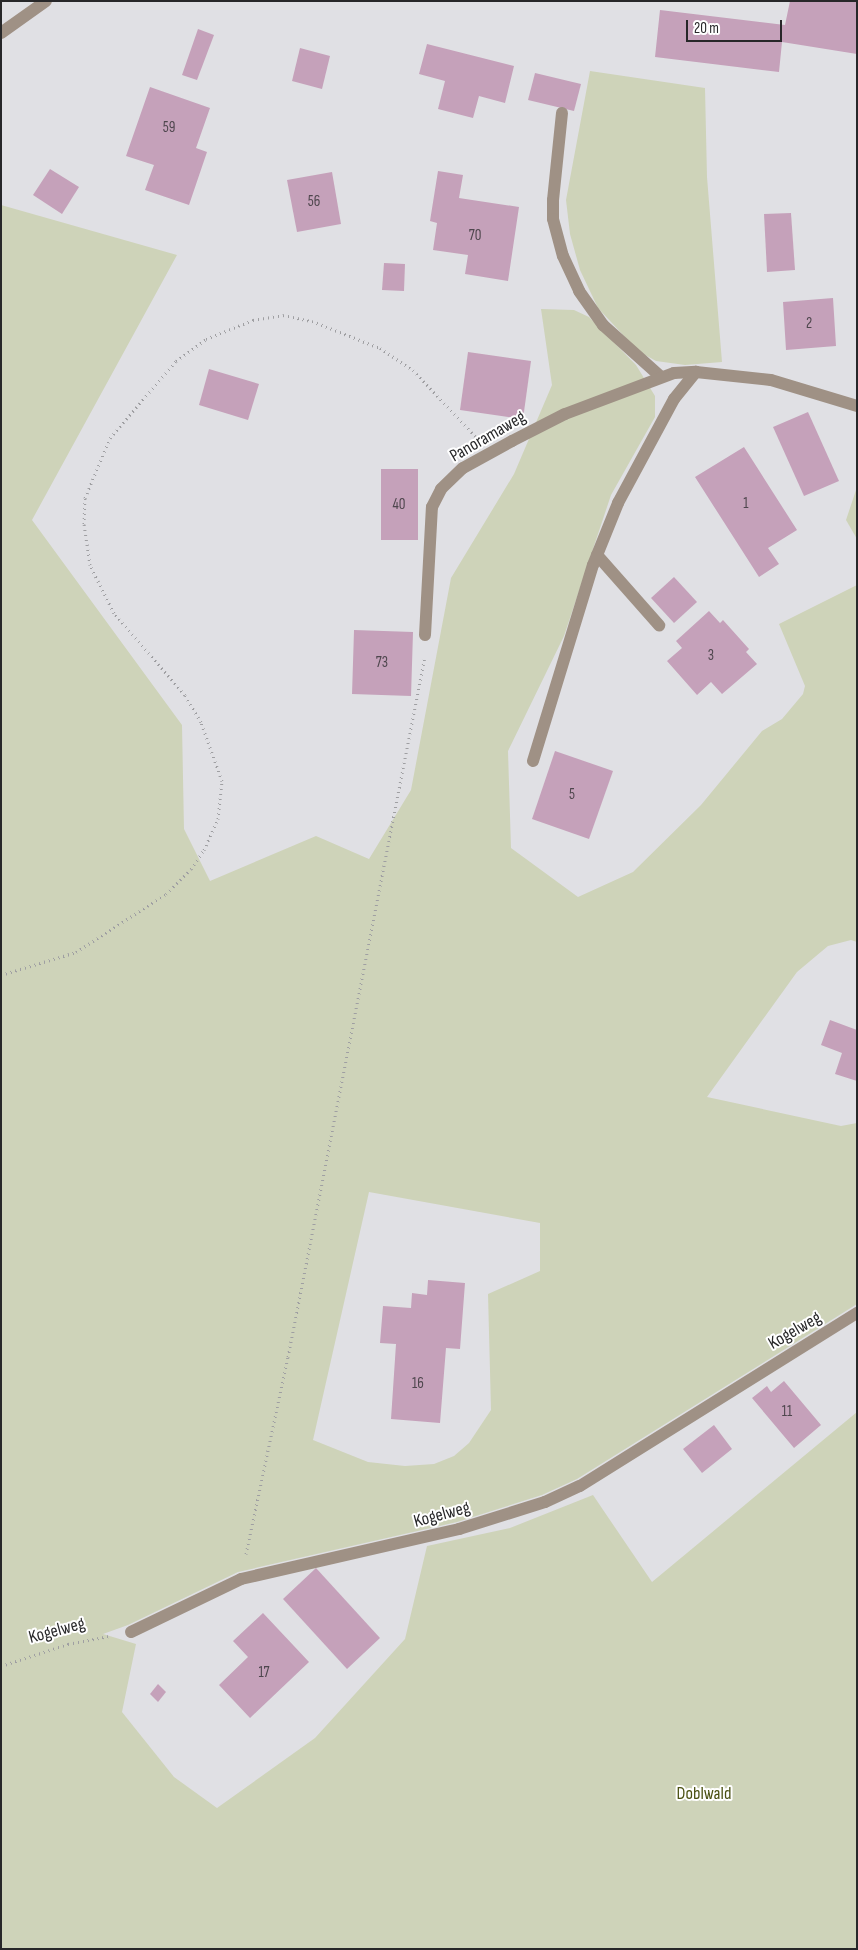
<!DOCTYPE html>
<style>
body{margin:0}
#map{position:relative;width:858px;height:1950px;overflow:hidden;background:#e0e0e4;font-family:"Sofia Sans Condensed",sans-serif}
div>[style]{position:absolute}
.green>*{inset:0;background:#ced3b9}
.building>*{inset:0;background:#c5a1ba}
.path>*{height:3px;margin-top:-1.5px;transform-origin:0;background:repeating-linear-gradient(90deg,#9f9fa2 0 1px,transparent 0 5px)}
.lane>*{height:12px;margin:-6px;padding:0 6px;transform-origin:6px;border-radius:6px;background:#9f9185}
.street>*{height:12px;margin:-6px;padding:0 6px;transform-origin:6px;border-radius:6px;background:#9f9185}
span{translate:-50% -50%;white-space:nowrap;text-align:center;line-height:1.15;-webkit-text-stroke:4px #fff;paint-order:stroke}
.number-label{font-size:15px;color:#4e464d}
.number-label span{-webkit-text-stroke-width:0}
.street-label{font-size:18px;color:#272729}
.park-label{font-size:18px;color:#4b5112}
.frame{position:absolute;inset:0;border:2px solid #272729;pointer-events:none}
.scale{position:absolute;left:686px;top:20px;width:96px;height:22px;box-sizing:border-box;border:2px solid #272729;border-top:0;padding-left:6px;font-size:15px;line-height:18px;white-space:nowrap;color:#272729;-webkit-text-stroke:4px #fff;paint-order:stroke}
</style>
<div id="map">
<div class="green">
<i style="clip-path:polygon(590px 71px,705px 88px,707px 177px,722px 362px,685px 365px,656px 361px,638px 351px,598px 308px,580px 270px,570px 234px,566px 200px)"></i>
<i style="clip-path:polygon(evenodd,1px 205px,177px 255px,32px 520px,182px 725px,184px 829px,210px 881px,316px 836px,369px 859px,411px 790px,451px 578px,514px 474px,552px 385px,541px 309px,574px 310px,589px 317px,636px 365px,655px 396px,655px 417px,611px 495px,564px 636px,508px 751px,511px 848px,578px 897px,633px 872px,701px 805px,762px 731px,782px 719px,803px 694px,805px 686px,779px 624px,857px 585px,857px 942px,851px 940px,828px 946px,797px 972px,707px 1097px,841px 1126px,857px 1123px,857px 1304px,577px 1479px,542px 1495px,457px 1522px,238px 1572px,128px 1625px,103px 1634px,136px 1644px,122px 1712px,174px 1777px,217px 1808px,315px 1738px,405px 1639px,427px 1546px,510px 1528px,593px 1495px,652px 1582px,857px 1412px,857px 1949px,1px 1949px,1px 205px,369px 1192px,540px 1223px,540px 1271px,488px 1294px,491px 1410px,469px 1443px,454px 1456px,434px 1464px,405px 1466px,368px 1462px,313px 1440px,369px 1192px)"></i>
<i style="clip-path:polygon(857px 487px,857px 539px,846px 520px)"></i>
</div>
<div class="building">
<i style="clip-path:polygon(790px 1px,857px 1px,857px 54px,782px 42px,779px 72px,655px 57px,660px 10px,785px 25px)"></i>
<i style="clip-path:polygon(198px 29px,214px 35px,197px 80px,182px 75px)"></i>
<i style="clip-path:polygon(427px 44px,514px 66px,505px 103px,479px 96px,473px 118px,438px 109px,445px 81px,419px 74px)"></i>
<i style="clip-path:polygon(300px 48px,330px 56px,322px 89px,292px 81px)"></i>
<i style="clip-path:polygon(535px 73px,581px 84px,574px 111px,528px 100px)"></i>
<i style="clip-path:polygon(150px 87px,210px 108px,196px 148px,207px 152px,189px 205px,145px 190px,154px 165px,126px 156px)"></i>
<i style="clip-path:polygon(50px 169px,79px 187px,62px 214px,33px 195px)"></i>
<i style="clip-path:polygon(438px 171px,463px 175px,459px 198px,519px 207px,508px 281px,465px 274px,468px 255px,433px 250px,437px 223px,430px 221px)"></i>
<i style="clip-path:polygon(332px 172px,341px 224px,297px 232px,287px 180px)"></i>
<i style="clip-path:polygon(791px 213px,795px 270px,767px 272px,764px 214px)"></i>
<i style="clip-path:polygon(384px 263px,405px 264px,404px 291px,382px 290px)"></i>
<i style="clip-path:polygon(833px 298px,836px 346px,786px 350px,783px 302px)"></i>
<i style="clip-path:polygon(468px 352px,531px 361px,523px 419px,460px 410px)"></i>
<i style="clip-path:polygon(209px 369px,259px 384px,248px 420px,199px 405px)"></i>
<i style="clip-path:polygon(808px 412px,839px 481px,804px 496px,773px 427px)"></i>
<i style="clip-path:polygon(744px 447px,797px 530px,768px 548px,779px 564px,759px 577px,695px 477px)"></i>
<i style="clip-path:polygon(381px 469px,418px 469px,418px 540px,381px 540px)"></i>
<i style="clip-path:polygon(674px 577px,697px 602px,674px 623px,651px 598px)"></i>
<i style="clip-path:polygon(709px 611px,720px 623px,723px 620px,749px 649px,746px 652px,757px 664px,722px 694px,711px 682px,697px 695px,667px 661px,682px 648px,676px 641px)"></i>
<i style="clip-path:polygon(354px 630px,413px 632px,411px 696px,352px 694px)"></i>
<i style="clip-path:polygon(555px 751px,613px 771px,589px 839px,532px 819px)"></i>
<i style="clip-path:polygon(830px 1020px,857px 1030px,857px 1081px,835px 1074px,842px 1053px,821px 1045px)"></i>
<i style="clip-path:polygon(428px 1280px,465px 1283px,460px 1349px,446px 1348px,440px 1423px,391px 1419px,396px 1344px,380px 1343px,383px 1306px,411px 1308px,412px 1293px,427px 1295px)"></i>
<i style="clip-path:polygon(784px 1381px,821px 1425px,794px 1448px,752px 1398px,767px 1386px,771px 1392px)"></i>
<i style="clip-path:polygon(714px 1425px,732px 1449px,702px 1473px,683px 1449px)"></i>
<i style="clip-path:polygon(316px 1568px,380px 1638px,347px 1669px,283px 1599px)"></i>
<i style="clip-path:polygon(263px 1613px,309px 1662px,250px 1718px,219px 1685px,248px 1657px,233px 1641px)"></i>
<i style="clip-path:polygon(158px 1684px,166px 1692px,158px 1702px,150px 1694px)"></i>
</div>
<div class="path">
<i style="left:1px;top:975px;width:78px;rotate:-17deg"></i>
<i style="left:76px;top:952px;width:107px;rotate:-32.8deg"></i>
<i style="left:166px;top:894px;width:35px;rotate:-45deg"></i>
<i style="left:191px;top:869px;width:23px;rotate:-56deg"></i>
<i style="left:204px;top:850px;width:34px;rotate:-66deg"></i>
<i style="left:218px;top:819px;width:38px;rotate:-84deg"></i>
<i style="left:222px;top:781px;width:63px;rotate:-109.6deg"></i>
<i style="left:201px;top:722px;width:31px;rotate:-121deg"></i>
<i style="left:185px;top:695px;width:108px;rotate:-130.9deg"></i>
<i style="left:114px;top:613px;width:54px;rotate:-116.6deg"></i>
<i style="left:90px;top:565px;width:41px;rotate:-98.3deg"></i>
<i style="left:84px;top:524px;width:26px;rotate:-88deg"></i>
<i style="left:85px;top:498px;width:65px;rotate:-67.4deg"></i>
<i style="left:110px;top:438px;width:101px;rotate:-49.4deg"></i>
<i style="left:176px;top:361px;width:37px;rotate:-36deg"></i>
<i style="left:206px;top:339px;width:51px;rotate:-22deg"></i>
<i style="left:253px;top:320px;width:30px;rotate:-9deg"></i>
<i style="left:283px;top:315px;width:30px;rotate:12deg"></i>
<i style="left:312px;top:321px;width:73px;rotate:21.7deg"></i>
<i style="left:380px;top:348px;width:40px;rotate:34deg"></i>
<i style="left:413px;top:370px;width:91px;rotate:46.8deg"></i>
<i style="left:246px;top:1554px;width:201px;rotate:-78deg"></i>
<i style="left:288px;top:1357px;width:714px;rotate:-78.94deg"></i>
<i style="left:1px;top:1666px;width:71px;rotate:-18.2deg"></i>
<i style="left:68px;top:1644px;width:42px;rotate:-11deg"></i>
</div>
<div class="lane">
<i style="left:562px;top:113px;width:87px;rotate:95.9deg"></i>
<i style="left:553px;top:200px;width:19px;rotate:90deg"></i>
<i style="left:553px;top:219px;width:38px;rotate:75deg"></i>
<i style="left:563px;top:256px;width:38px;rotate:65deg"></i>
<i style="left:579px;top:291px;width:42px;rotate:54.8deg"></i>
<i style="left:603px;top:325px;width:76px;rotate:41.8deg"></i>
<i style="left:597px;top:555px;width:94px;rotate:48.5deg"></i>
<i style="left:425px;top:635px;width:128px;rotate:-86.9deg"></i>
<i style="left:432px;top:507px;width:20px;rotate:-63deg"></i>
<i style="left:441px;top:489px;width:30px;rotate:-44deg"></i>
<i style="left:463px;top:468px;width:56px;rotate:-28.9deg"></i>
<i style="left:512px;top:441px;width:59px;rotate:-27deg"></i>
<i style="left:565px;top:414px;width:116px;rotate:-20.6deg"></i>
<i style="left:674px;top:373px;width:22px;rotate:-3deg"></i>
<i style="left:696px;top:372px;width:75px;rotate:6.1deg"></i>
<i style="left:771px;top:380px;width:90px;rotate:16.8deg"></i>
<i style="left:533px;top:761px;width:205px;rotate:-73deg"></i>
<i style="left:593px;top:565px;width:67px;rotate:-68deg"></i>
<i style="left:618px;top:503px;width:118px;rotate:-61.7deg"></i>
<i style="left:674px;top:399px;width:35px;rotate:-51deg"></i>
</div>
<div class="street">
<i style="left:1px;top:33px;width:55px;rotate:-35.4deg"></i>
<i style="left:131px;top:1632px;width:122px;rotate:-25.7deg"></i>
<i style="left:241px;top:1579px;width:224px;rotate:-12.9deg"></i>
<i style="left:459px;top:1529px;width:90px;rotate:-17.4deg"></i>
<i style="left:545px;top:1502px;width:38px;rotate:-25deg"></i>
<i style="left:580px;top:1486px;width:327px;rotate:-32deg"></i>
</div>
<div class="number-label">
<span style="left:169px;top:128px">59</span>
<span style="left:314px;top:202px">56</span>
<span style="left:475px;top:236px">70</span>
<span style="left:809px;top:324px">2</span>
<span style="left:746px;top:504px">1</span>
<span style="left:399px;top:505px">40</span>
<span style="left:711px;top:656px">3</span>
<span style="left:382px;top:663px">73</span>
<span style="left:572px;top:795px">5</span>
<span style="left:418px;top:1384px">16</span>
<span style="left:787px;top:1412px">11</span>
<span style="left:264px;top:1673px">17</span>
</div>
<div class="street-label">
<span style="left:488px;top:437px;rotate:-30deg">Panoramaweg</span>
<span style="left:795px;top:1331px;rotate:-30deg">Kogelweg</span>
<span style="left:442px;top:1515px;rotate:-15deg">Kogelweg</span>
<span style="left:57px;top:1631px;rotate:-15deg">Kogelweg</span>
</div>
<div class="park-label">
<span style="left:704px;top:1794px">Doblwald</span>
</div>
<div class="frame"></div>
<div class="scale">20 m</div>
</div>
